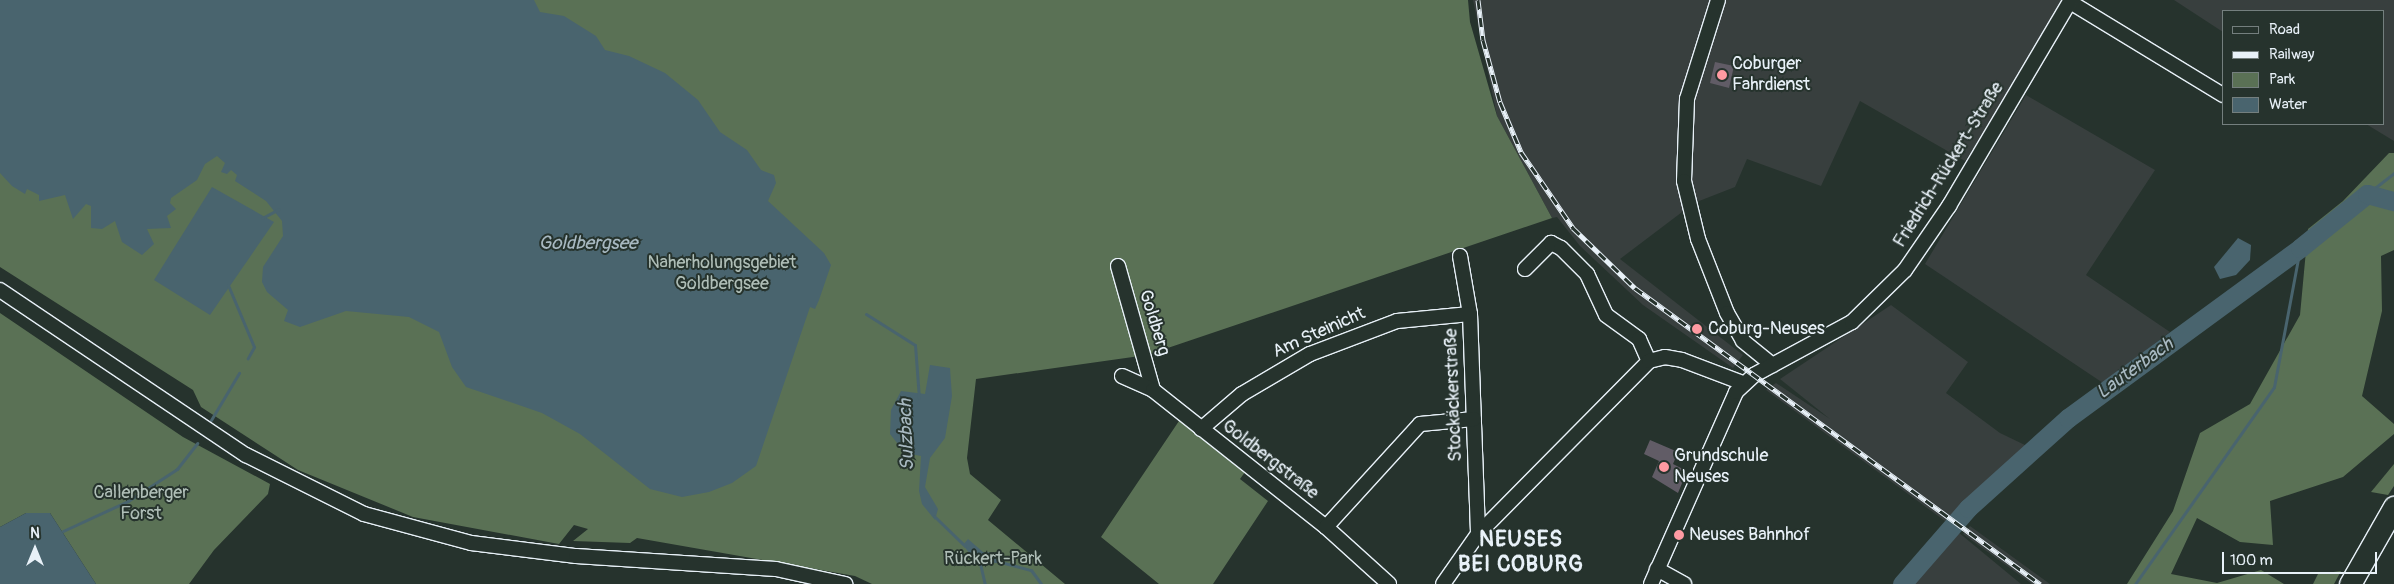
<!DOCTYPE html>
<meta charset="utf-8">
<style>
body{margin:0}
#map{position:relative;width:2394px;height:584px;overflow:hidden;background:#26332d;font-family:Pangolin,sans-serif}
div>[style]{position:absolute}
.built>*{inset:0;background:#383f3e}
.green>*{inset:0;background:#5a7155}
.water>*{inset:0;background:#49646e}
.stream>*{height:3px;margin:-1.5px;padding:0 1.5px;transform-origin:1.5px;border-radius:1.5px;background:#49646e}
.river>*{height:19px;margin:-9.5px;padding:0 9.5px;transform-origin:9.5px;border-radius:9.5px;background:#49646e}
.building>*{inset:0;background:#615c66}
.roads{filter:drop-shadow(1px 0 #e8f1f8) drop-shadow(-1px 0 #e8f1f8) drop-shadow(0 1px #e8f1f8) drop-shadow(0 -1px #e8f1f8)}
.minor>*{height:14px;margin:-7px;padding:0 7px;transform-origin:7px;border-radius:7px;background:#26332d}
.highway>*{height:21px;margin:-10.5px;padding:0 10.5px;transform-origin:10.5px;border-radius:10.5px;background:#26332d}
.rail>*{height:5px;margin-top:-2.5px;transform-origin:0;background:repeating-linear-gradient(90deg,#26332d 0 9px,#e8f1f8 0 18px);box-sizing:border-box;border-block:1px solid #e8f1f8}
.dots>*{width:14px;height:14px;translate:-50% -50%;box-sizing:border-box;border:2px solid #26332d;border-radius:50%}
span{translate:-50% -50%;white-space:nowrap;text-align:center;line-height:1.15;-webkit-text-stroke:4px #26332d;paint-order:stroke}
.poi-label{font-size:18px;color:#e8f1f8}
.left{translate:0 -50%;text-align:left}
.street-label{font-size:18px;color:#e8f1f8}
.park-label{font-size:18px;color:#afbeb7}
.water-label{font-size:19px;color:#a8b9c1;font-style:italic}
.district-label{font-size:22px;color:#e8f1f8;font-weight:700;letter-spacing:1px}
.legend{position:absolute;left:2222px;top:10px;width:162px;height:115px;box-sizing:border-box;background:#26332d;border:1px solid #747f7e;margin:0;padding:6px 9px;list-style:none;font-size:15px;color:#e8f1f8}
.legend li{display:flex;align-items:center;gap:10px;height:25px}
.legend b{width:25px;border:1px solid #747f7e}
.north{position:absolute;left:10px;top:524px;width:50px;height:50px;-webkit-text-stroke:4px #26332d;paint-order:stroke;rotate:0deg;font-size:14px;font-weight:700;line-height:20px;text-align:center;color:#e8f1f8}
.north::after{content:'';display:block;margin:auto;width:18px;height:22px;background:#e8f1f8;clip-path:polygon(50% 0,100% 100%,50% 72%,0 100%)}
.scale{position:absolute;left:2222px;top:552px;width:155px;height:22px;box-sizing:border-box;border:2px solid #e8f1f8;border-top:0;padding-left:6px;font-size:15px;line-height:18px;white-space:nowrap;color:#e8f1f8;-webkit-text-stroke:4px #26332d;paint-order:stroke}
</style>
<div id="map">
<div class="built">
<i style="clip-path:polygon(1473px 0,2071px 0,1965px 161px,1860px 101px,1821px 186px,1747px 159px,1735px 187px,1694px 203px,1620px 259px,1743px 355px,1733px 368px,1643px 305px,1580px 246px,1557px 217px,1552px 218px,1497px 116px)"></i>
<i style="clip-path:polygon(2174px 0,2394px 0,2394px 141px,2366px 124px,2383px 124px,2383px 11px,2223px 11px,2223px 32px)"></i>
<i style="clip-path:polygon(2026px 95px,2155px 170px,2086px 275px,2170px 332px,2103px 383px,1925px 264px)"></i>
<i style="clip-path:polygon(1891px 305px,1968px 362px,1946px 393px,2000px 433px,2027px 446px,1945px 521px,1766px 390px,1776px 383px,1830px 419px,1780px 379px)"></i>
<i style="clip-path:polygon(1970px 526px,2050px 584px,2032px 584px,1963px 534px)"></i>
<i style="clip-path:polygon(1950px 527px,1958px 532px,2021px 584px,1898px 584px)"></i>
</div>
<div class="green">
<i style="clip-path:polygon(0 0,1468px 0,1470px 22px,1497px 116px,1552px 218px,1147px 355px,976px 379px,967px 458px,970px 474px,1001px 500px,988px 520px,1065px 584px,872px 584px,855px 576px,637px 538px,630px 543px,573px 541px,588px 529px,574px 525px,559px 544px,413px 517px,298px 470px,201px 407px,193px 390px,0 267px)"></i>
<i style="clip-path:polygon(2389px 153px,2394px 153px,2394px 250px,2381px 256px,2382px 311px,2362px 396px,2394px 424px,2394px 434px,2343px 477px,2270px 501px,2273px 545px,2240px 542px,2197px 518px,2171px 574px,2217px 583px,2261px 570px,2284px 584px,2127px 584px,2173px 511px,2200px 433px,2250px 404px,2300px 315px,2308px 229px,2343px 201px)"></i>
<i style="clip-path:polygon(0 313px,183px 437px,270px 484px,268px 494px,214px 550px,189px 584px,96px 584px,50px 513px,26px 513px,0 527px)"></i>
<i style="clip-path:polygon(1181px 418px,1245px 472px,1240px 479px,1268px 501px,1213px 584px,1159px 584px,1101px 537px)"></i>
<i style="clip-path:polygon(2394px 464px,2394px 486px,2388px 495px,2371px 492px)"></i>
<i style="clip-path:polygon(2341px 571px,2334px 584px,2313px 584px,2318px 574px)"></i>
</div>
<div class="water">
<i style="clip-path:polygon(0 0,534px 0,540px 12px,564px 16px,596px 36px,605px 50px,629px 56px,665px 73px,698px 100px,720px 132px,747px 150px,761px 170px,774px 175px,776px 183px,768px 201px,824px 253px,831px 265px,819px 300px,815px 309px,810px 307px,756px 466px,732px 483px,709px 492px,682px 497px,650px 489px,580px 434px,542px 413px,466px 387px,452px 367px,439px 332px,409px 317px,346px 311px,300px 327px,284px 321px,288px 310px,267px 292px,262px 282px,263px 267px,283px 236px,282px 221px,266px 201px,235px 181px,237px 175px,231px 170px,227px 174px,221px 172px,225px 163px,217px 156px,205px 164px,197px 180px,171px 198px,170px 203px,176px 209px,167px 216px,171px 228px,147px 229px,154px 244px,142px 255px,122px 242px,115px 221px,102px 229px,91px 228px,91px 206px,86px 204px,73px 219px,65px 195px,39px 201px,39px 195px,27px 189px,25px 194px,12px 186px,0 173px)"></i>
<i style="clip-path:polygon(212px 187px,274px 222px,210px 315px,154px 280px)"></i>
<i style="clip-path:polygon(2238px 238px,2251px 245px,2250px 260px,2236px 275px,2220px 279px,2214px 267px)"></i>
<i style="clip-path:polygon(930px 365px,950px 368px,952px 396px,945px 438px,930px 458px,925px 487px,938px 509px,935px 520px,922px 504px,919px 491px,921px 456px,905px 453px,890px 434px,891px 410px,901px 391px,925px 394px)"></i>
<i style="clip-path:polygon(26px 513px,50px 513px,96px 584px,0 584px,0 527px)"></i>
<i style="clip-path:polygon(968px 539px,983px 552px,998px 553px,996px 563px,974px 559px,963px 545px)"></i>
</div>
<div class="stream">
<i style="left:2367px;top:194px;width:34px;rotate:-38deg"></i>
<i style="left:262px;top:218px;width:19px;rotate:-28deg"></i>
<i style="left:228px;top:285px;width:67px;rotate:67.2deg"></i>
<i style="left:254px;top:347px;width:13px;rotate:119deg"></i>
<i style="left:866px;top:314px;width:58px;rotate:32.3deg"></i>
<i style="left:915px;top:345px;width:53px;rotate:85.7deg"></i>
<i style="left:211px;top:420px;width:55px;rotate:-59.2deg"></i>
<i style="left:934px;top:516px;width:43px;rotate:44.1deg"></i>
<i style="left:63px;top:531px;width:72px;rotate:-24.8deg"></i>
<i style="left:128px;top:501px;width:59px;rotate:-33.1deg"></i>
<i style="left:177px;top:469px;width:33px;rotate:-52deg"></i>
<i style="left:979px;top:559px;width:26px;rotate:77deg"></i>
<i style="left:993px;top:560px;width:39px;rotate:15deg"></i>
<i style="left:1031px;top:570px;width:17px;rotate:54deg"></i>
<i style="left:2135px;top:584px;width:241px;rotate:-54.8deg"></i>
<i style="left:2274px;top:387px;width:141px;rotate:-79.4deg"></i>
</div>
<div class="river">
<i style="left:1902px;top:584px;width:101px;rotate:-49deg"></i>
<i style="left:1968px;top:508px;width:135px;rotate:-42deg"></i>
<i style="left:2068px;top:418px;width:288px;rotate:-36.2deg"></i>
<i style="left:2300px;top:248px;width:86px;rotate:-38.9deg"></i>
<i style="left:2367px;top:194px;width:28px;rotate:15deg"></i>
</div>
<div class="building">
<i style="clip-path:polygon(1715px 62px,1734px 66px,1729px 88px,1710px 83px)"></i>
<i style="clip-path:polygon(1650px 440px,1678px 452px,1673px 464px,1683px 469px,1681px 475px,1685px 476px,1678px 493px,1652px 477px,1659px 461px,1644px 454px)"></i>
</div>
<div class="roads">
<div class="minor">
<i style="left:1718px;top:0;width:104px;rotate:107.4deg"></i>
<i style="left:1687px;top:99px;width:82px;rotate:92.1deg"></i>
<i style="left:1684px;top:181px;width:60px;rotate:76.4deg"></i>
<i style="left:1698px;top:239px;width:79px;rotate:68.6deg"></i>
<i style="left:1727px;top:313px;width:32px;rotate:60deg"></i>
<i style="left:1743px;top:341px;width:38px;rotate:39deg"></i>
<i style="left:2070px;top:2px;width:179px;rotate:31.3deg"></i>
<i style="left:1460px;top:256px;width:59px;rotate:80.2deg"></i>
<i style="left:1470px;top:314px;width:220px;rotate:87.9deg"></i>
<i style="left:1118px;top:266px;width:129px;rotate:74.2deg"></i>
<i style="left:1525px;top:269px;width:37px;rotate:-45deg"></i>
<i style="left:1551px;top:243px;width:11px;rotate:27deg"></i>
<i style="left:1561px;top:248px;width:37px;rotate:45deg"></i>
<i style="left:1587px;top:274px;width:45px;rotate:65.1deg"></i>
<i style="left:1606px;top:315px;width:41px;rotate:36deg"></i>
<i style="left:1639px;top:339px;width:24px;rotate:66deg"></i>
<i style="left:0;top:290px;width:296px;rotate:33.9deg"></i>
<i style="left:246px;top:455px;width:132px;rotate:26.6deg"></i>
<i style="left:364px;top:514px;width:111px;rotate:15.2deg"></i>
<i style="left:471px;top:543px;width:106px;rotate:7.1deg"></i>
<i style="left:576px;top:556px;width:200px;rotate:3.7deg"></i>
<i style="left:776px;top:569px;width:71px;rotate:12.3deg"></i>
<i style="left:1122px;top:376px;width:34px;rotate:24deg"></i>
<i style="left:1153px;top:390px;width:221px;rotate:38.4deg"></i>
<i style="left:1326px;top:527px;width:85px;rotate:42.1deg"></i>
<i style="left:1201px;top:429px;width:54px;rotate:-40.5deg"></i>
<i style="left:1242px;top:394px;width:79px;rotate:-30.5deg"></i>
<i style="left:1310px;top:354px;width:93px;rotate:-20.8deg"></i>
<i style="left:1397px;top:321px;width:73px;rotate:-5.5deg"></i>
<i style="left:1326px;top:527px;width:139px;rotate:-47.6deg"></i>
<i style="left:1420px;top:424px;width:54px;rotate:-5.3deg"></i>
<i style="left:1657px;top:569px;width:31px;rotate:29deg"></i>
<i style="left:1443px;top:584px;width:61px;rotate:-55deg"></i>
<i style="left:1478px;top:534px;width:243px;rotate:-45.3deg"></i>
<i style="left:1649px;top:361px;width:16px;rotate:-14deg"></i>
<i style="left:1665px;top:357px;width:17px;rotate:10deg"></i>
<i style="left:1682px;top:360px;width:65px;rotate:20.7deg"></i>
<i style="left:1651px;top:584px;width:210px;rotate:-66.1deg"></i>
<i style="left:1736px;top:392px;width:25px;rotate:-43deg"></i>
<i style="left:1754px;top:375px;width:111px;rotate:-28.4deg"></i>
<i style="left:1852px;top:322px;width:74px;rotate:-44.5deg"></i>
<i style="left:1905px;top:270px;width:78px;rotate:-55.5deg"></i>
<i style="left:1949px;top:206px;width:239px;rotate:-59.4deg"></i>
</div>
<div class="highway">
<i style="left:2350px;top:584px;width:89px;rotate:-60.3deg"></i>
</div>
</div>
<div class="rail">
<i style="left:1478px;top:0;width:40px;rotate:82.9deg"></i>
<i style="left:1483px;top:40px;width:64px;rotate:74.7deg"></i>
<i style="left:1500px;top:102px;width:54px;rotate:67.2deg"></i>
<i style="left:1521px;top:152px;width:92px;rotate:55.6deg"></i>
<i style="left:1573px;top:228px;width:86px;rotate:44.1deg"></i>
<i style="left:1635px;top:288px;width:502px;rotate:36.16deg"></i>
</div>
<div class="dots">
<i style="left:1722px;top:75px;background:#ff9aa2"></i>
<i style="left:1697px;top:329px;background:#ff9aa2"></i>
<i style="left:1664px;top:467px;background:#ff9aa2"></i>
<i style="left:1679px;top:535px;background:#ff9aa2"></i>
</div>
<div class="poi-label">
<span class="left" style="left:1732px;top:75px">Coburger<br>Fahrdienst</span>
<span class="left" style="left:1708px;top:329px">Coburg-Neuses</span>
<span class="left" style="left:1674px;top:467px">Grundschule<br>Neuses</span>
<span class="left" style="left:1689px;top:535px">Neuses Bahnhof</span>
</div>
<div class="street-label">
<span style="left:1949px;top:165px;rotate:-58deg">Friedrich-Rückert-Straße</span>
<span style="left:1154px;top:323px;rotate:73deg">Goldberg</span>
<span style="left:1319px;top:333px;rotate:-24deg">Am Steinicht</span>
<span style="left:1454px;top:395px;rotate:-92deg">Stockäckerstraße</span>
<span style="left:1270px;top:460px;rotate:38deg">Goldbergstraße</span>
</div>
<div class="park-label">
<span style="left:722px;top:274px">Naherholungsgebiet<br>Goldbergsee</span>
<span style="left:141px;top:504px">Callenberger<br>Forst</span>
<span style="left:993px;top:559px">Rückert-Park</span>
</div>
<div class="water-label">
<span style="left:588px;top:244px">Goldbergsee</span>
<span style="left:2135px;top:369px;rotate:-36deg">Lauterbach</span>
<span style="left:907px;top:435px;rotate:-92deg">Sulzbach</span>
</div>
<div class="district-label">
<span style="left:1521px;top:552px">NEUSES<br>BEI COBURG</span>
</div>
<ul class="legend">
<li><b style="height:6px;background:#26332d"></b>Road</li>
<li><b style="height:6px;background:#e8f1f8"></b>Railway</li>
<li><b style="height:14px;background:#5a7155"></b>Park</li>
<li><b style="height:14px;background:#49646e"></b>Water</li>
</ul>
<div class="north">N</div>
<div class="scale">100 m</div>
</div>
